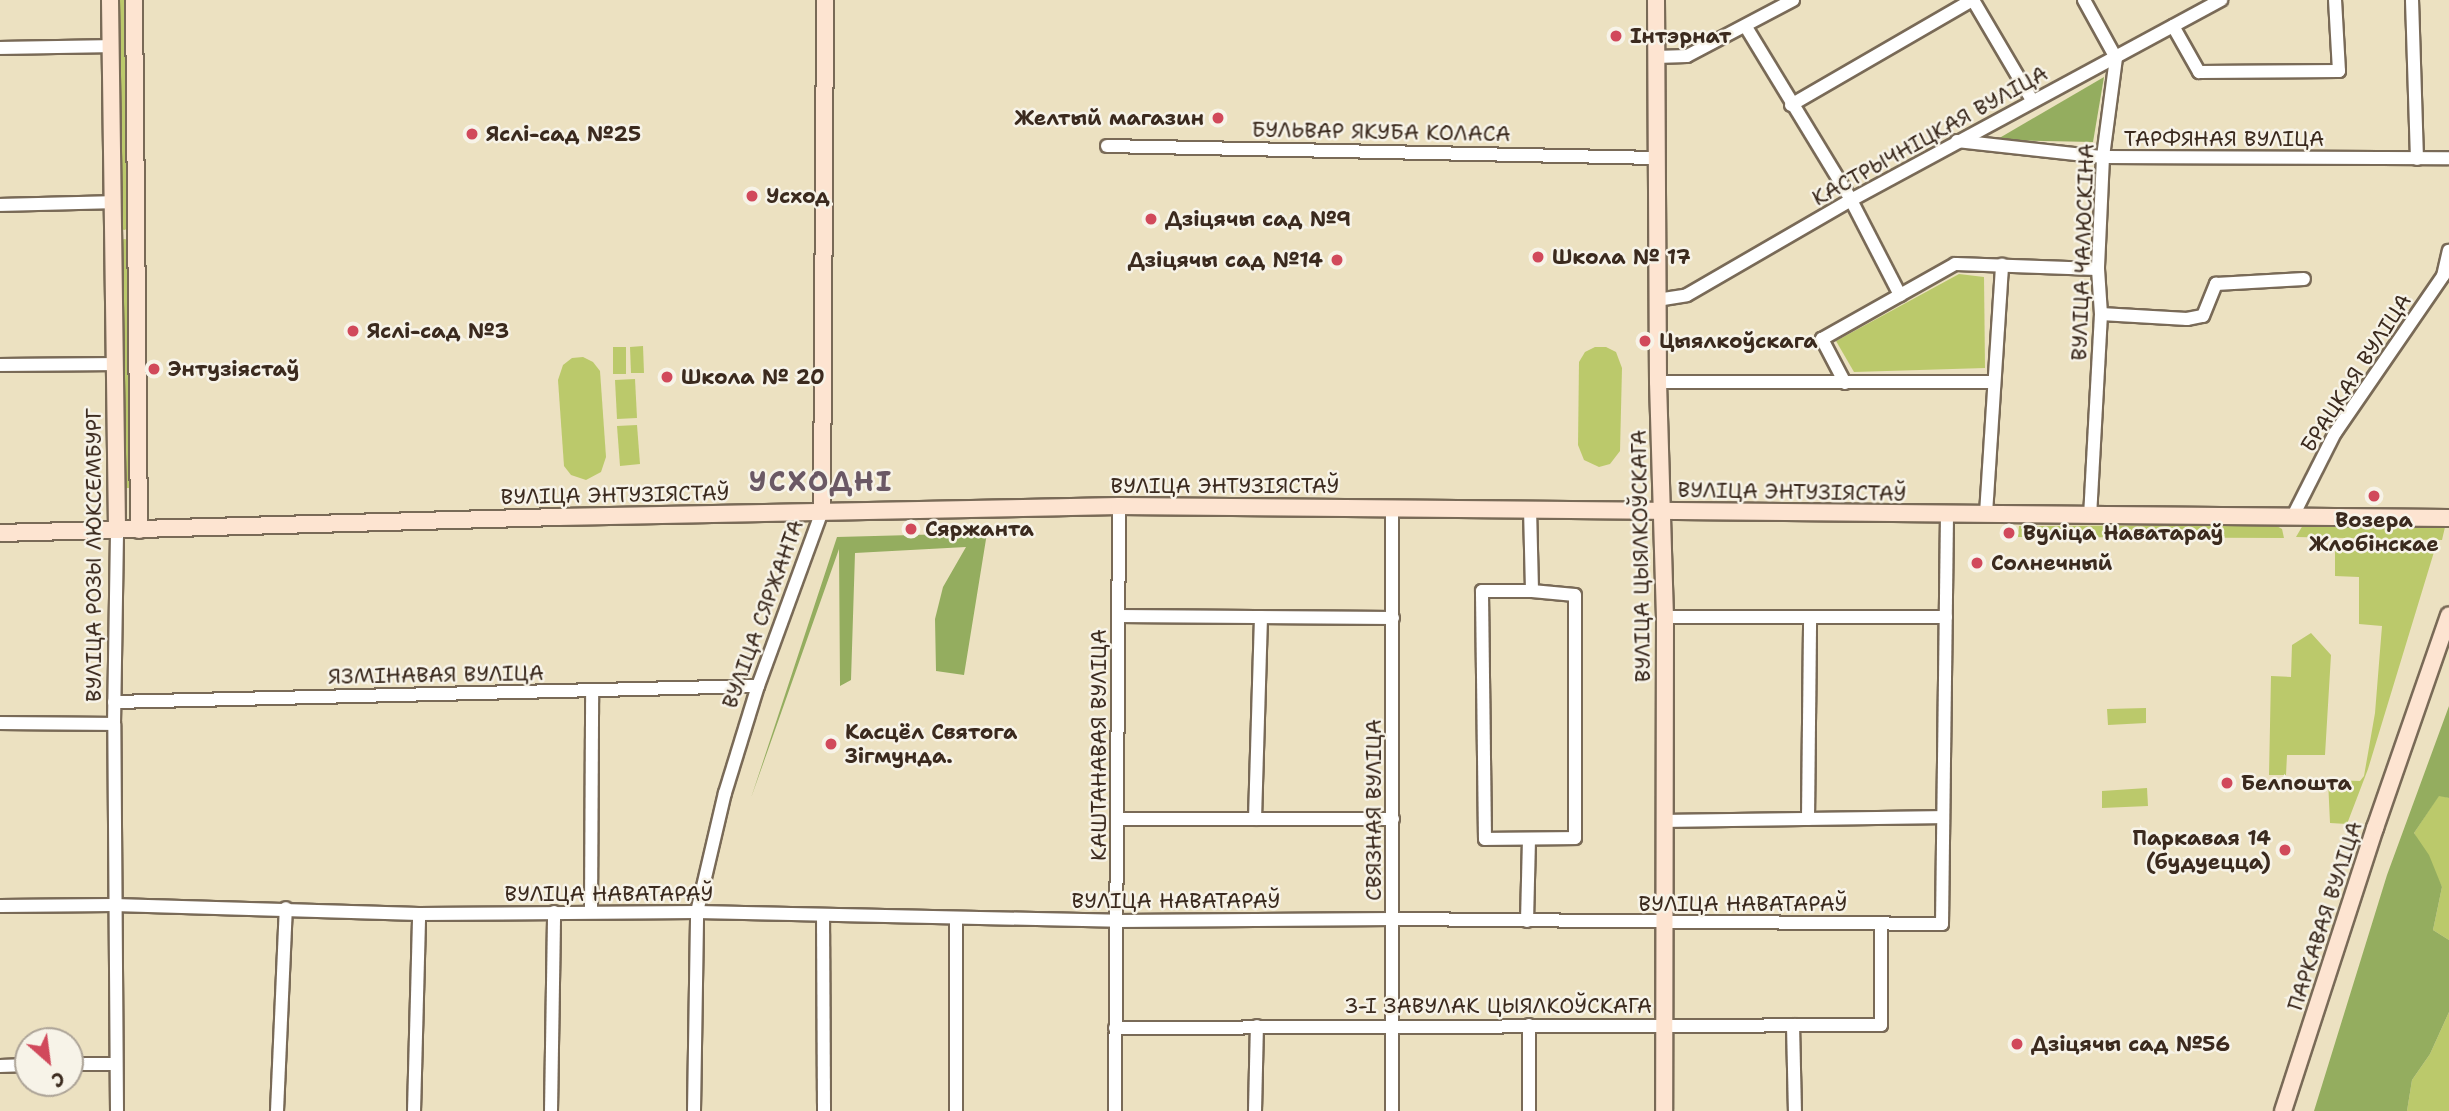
<!DOCTYPE html>
<meta charset="utf-8">
<style>
body{margin:0}
#map{position:relative;width:2449px;height:1111px;overflow:hidden;background:#ece1c1;font-family:"Shantell Sans",sans-serif}
div>[style]{position:absolute}
.green>*{inset:0;background:#bbc96b}
.forest>*{inset:0;background:#94ad5f}
.roads{filter:drop-shadow(2px 0 #796a57) drop-shadow(-2px 0 #796a57) drop-shadow(0 2px #796a57) drop-shadow(0 -2px #796a57)}
.street>*{height:12px;margin:-6px;padding:0 6px;transform-origin:6px;border-radius:6px;background:#fff}
.secondary>*{height:16px;margin:-8px;padding:0 8px;transform-origin:8px;border-radius:8px;background:#fde4d1}
.dots>*{width:19px;height:19px;translate:-50% -50%;box-sizing:border-box;border:4px solid #f7f3e8;border-radius:50%}
span{translate:-50% -50%;white-space:nowrap;text-align:center;line-height:1.15;-webkit-text-stroke:5px #f7f3e8;paint-order:stroke}
.poi-label{font-size:21px;color:#3b2a1e;font-weight:700}
.left{translate:0 -50%;text-align:left}
.right{translate:-100% -50%;text-align:right}
.street-label{font-size:21px;color:#3b2a1e}
.district-label{font-size:28px;color:#6b5965;font-weight:700;letter-spacing:2px}
.north{position:absolute;left:14px;top:1027px;width:70px;height:70px;box-sizing:border-box;background:#f7f3e8;border:2px solid #aca397;border-radius:50%;rotate:152deg;font-size:19px;font-weight:700;line-height:28px;text-align:center;color:#3b2a1e}
.north::after{content:'';display:block;margin:auto;width:24px;height:32px;background:#d1495b;clip-path:polygon(50% 0,100% 100%,50% 72%,0 100%)}
</style>
<div id="map">
<div class="green">
<i style="clip-path:polygon(116px 0,129px 0,129px 226px,125px 230px,120px 229px)"></i>
<i style="clip-path:polygon(125px 239px,130px 242px,132px 488px,120px 488px,120px 240px)"></i>
<i style="clip-path:polygon(1959px 274px,1984px 277px,1985px 368px,1854px 372px,1836px 341px)"></i>
<i style="clip-path:polygon(643px 346px,644px 373px,631px 373px,630px 347px)"></i>
<i style="clip-path:polygon(613px 347px,626px 347px,626px 374px,613px 374px)"></i>
<i style="clip-path:polygon(1595px 347px,1606px 347px,1616px 352px,1622px 368px,1620px 451px,1610px 464px,1599px 467px,1584px 460px,1578px 445px,1579px 362px,1585px 352px)"></i>
<i style="clip-path:polygon(583px 357px,593px 362px,600px 371px,606px 457px,601px 472px,586px 480px,571px 475px,564px 466px,558px 380px,563px 365px,572px 358px)"></i>
<i style="clip-path:polygon(635px 379px,637px 418px,617px 419px,615px 380px)"></i>
<i style="clip-path:polygon(637px 425px,640px 464px,620px 466px,617px 426px)"></i>
<i style="clip-path:polygon(2275px 525px,2282px 529px,2284px 538px,2018px 537px,2019px 526px)"></i>
<i style="clip-path:polygon(2303px 525px,2432px 525px,2445px 527px,2442px 540px,2296px 537px)"></i>
<i style="clip-path:polygon(2335px 550px,2434px 552px,2368px 769px,2347px 824px,2330px 823px,2328px 780px,2360px 781px,2364px 776px,2375px 713px,2382px 626px,2359px 624px,2359px 577px,2335px 576px)"></i>
<i style="clip-path:polygon(2311px 633px,2331px 655px,2325px 755px,2287px 755px,2286px 775px,2269px 775px,2271px 676px,2291px 677px,2292px 645px)"></i>
<i style="clip-path:polygon(2146px 708px,2146px 723px,2108px 725px,2107px 709px)"></i>
<i style="clip-path:polygon(2147px 788px,2148px 806px,2102px 808px,2102px 791px)"></i>
<i style="clip-path:polygon(2439px 795px,2449px 798px,2449px 940px,2433px 930px,2442px 887px,2414px 833px)"></i>
<i style="clip-path:polygon(2449px 1012px,2449px 1111px,2407px 1111px,2412px 1080px,2430px 1054px)"></i>
</div>
<div class="forest">
<i style="clip-path:polygon(2104px 77px,2093px 142px,1996px 140px)"></i>
<i style="clip-path:polygon(987px 533px,964px 675px,936px 671px,935px 619px,943px 587px,966px 547px,855px 553px,851px 680px,840px 686px,839px 549px,751px 798px,837px 537px)"></i>
<i style="clip-path:polygon(2449px 706px,2449px 798px,2439px 796px,2414px 833px,2429px 855px,2442px 887px,2433px 930px,2449px 940px,2449px 1012px,2430px 1054px,2412px 1080px,2407px 1111px,2314px 1111px,2387px 875px)"></i>
</div>
<div class="roads">
<div class="street">
<i style="left:1973px;top:0;width:116px;rotate:59.5deg"></i>
<i style="left:2084px;top:0;width:66px;rotate:61.1deg"></i>
<i style="left:2116px;top:58px;width:100px;rotate:97.5deg"></i>
<i style="left:2103px;top:157px;width:112px;rotate:92.6deg"></i>
<i style="left:2098px;top:269px;width:45px;rotate:86.2deg"></i>
<i style="left:2101px;top:314px;width:200px;rotate:93.1deg"></i>
<i style="left:2412px;top:0;width:159px;rotate:88.2deg"></i>
<i style="left:2173px;top:26px;width:53px;rotate:60.5deg"></i>
<i style="left:2199px;top:72px;width:140px;rotate:-0.4deg"></i>
<i style="left:2339px;top:71px;width:71px;rotate:-93.2deg"></i>
<i style="left:1746px;top:27px;width:202px;rotate:58.7deg"></i>
<i style="left:1851px;top:200px;width:107px;rotate:62.7deg"></i>
<i style="left:0;top:48px;width:111px;rotate:-1deg"></i>
<i style="left:1656px;top:57px;width:31px;rotate:-2deg"></i>
<i style="left:1687px;top:56px;width:120px;rotate:-27.8deg"></i>
<i style="left:1791px;top:105px;width:209px;rotate:-30.1deg"></i>
<i style="left:1957px;top:141px;width:147px;rotate:6.3deg"></i>
<i style="left:2103px;top:157px;width:346px;rotate:0.2deg"></i>
<i style="left:1107px;top:146px;width:548px;rotate:1.25deg"></i>
<i style="left:0;top:205px;width:113px;rotate:-1.5deg"></i>
<i style="left:1657px;top:300px;width:30px;rotate:-9deg"></i>
<i style="left:1687px;top:295px;width:190px;rotate:-30.1deg"></i>
<i style="left:1851px;top:200px;width:421px;rotate:-28.4deg"></i>
<i style="left:2101px;top:314px;width:86px;rotate:3.3deg"></i>
<i style="left:2187px;top:319px;width:16px;rotate:-11deg"></i>
<i style="left:2203px;top:316px;width:35px;rotate:-68deg"></i>
<i style="left:2216px;top:284px;width:88px;rotate:-3.3deg"></i>
<i style="left:0;top:365px;width:115px;rotate:-0.5deg"></i>
<i style="left:1658px;top:382px;width:336px"></i>
<i style="left:1845px;top:383px;width:50px;rotate:-117.6deg"></i>
<i style="left:1822px;top:339px;width:153px;rotate:-29.4deg"></i>
<i style="left:1955px;top:264px;width:143px;rotate:2deg"></i>
<i style="left:1530px;top:508px;width:83px;rotate:88.6deg"></i>
<i style="left:1986px;top:514px;width:250px;rotate:-86.3deg"></i>
<i style="left:2293px;top:516px;width:93px;rotate:-63.2deg"></i>
<i style="left:2335px;top:433px;width:191px;rotate:-55.5deg"></i>
<i style="left:2443px;top:276px;width:26px;rotate:-77deg"></i>
<i style="left:1482px;top:591px;width:50px"></i>
<i style="left:1532px;top:591px;width:43px;rotate:5.3deg"></i>
<i style="left:1575px;top:595px;width:243px;rotate:90deg"></i>
<i style="left:1575px;top:838px;width:90px;rotate:179.4deg"></i>
<i style="left:1485px;top:839px;width:248px;rotate:-90.7deg"></i>
<i style="left:1118px;top:616px;width:275px;rotate:0.4deg"></i>
<i style="left:1665px;top:617px;width:281px"></i>
<i style="left:114px;top:702px;width:644px;rotate:-1.42deg"></i>
<i style="left:0;top:723px;width:114px;rotate:0.5deg"></i>
<i style="left:1118px;top:819px;width:275px"></i>
<i style="left:1255px;top:819px;width:202px;rotate:-88.3deg"></i>
<i style="left:1808px;top:819px;width:202px;rotate:-89.4deg"></i>
<i style="left:1666px;top:821px;width:277px;rotate:-0.8deg"></i>
<i style="left:0;top:906px;width:114px;rotate:-0.5deg"></i>
<i style="left:114px;top:905px;width:305px;rotate:1.7deg"></i>
<i style="left:419px;top:914px;width:278px;rotate:-0.4deg"></i>
<i style="left:697px;top:912px;width:421px;rotate:1.2deg"></i>
<i style="left:1118px;top:921px;width:275px;rotate:-0.4deg"></i>
<i style="left:1393px;top:919px;width:549px;rotate:0.52deg"></i>
<i style="left:1942px;top:924px;width:410px;rotate:-89.3deg"></i>
<i style="left:591px;top:912px;width:221px;rotate:-89.7deg"></i>
<i style="left:823px;top:915px;width:196px;rotate:89.7deg"></i>
<i style="left:956px;top:919px;width:192px;rotate:90deg"></i>
<i style="left:1527px;top:921px;width:82px;rotate:-88.6deg"></i>
<i style="left:1793px;top:1025px;width:86px;rotate:88.7deg"></i>
<i style="left:1115px;top:1028px;width:766px;rotate:-0.22deg"></i>
<i style="left:1881px;top:1025px;width:101px;rotate:-90deg"></i>
<i style="left:70px;top:1064px;width:45px"></i>
<i style="left:0;top:1066px;width:28px;rotate:-2deg"></i>
<i style="left:117px;top:1111px;width:387px;rotate:-90.4deg"></i>
<i style="left:114px;top:724px;width:194px;rotate:-89.1deg"></i>
<i style="left:277px;top:1111px;width:203px;rotate:-87.5deg"></i>
<i style="left:414px;top:1111px;width:197px;rotate:-88.5deg"></i>
<i style="left:551px;top:1111px;width:199px;rotate:-89.1deg"></i>
<i style="left:694px;top:1111px;width:199px;rotate:-89.1deg"></i>
<i style="left:697px;top:912px;width:122px;rotate:-76.8deg"></i>
<i style="left:725px;top:793px;width:112px;rotate:-72.9deg"></i>
<i style="left:758px;top:686px;width:186px;rotate:-69.9deg"></i>
<i style="left:1115px;top:1111px;width:605px;rotate:-89.62deg"></i>
<i style="left:1255px;top:1111px;width:85px;rotate:-88.7deg"></i>
<i style="left:1392px;top:1111px;width:603px;rotate:-90deg"></i>
<i style="left:1529px;top:1111px;width:86px;rotate:-90deg"></i>
</div>
<div class="secondary">
<i style="left:110px;top:0;width:530px;rotate:89.24deg"></i>
<i style="left:134px;top:0;width:530px;rotate:89.46deg"></i>
<i style="left:1656px;top:0;width:382px;rotate:89.7deg"></i>
<i style="left:1658px;top:382px;width:235px;rotate:88.3deg"></i>
<i style="left:1665px;top:617px;width:494px;rotate:90.1deg"></i>
<i style="left:822px;top:511px;width:511px;rotate:-89.66deg"></i>
<i style="left:0;top:533px;width:558px;rotate:-1.64deg"></i>
<i style="left:558px;top:517px;width:561px;rotate:-1.12deg"></i>
<i style="left:1119px;top:506px;width:1330px;rotate:0.52deg"></i>
<i style="left:2283px;top:1111px;width:298px;rotate:-72deg"></i>
<i style="left:2375px;top:828px;width:225px;rotate:-70.8deg"></i>
</div>
</div>
<div class="dots">
<i style="left:1616px;top:36px;background:#d1495b"></i>
<i style="left:1218px;top:118px;background:#d1495b"></i>
<i style="left:472px;top:134px;background:#d1495b"></i>
<i style="left:752px;top:196px;background:#d1495b"></i>
<i style="left:1151px;top:219px;background:#d1495b"></i>
<i style="left:1538px;top:257px;background:#d1495b"></i>
<i style="left:1337px;top:260px;background:#d1495b"></i>
<i style="left:353px;top:331px;background:#d1495b"></i>
<i style="left:1645px;top:341px;background:#d1495b"></i>
<i style="left:154px;top:369px;background:#d1495b"></i>
<i style="left:667px;top:377px;background:#d1495b"></i>
<i style="left:2374px;top:496px;background:#d1495b"></i>
<i style="left:911px;top:529px;background:#d1495b"></i>
<i style="left:2009px;top:533px;background:#d1495b"></i>
<i style="left:1977px;top:563px;background:#d1495b"></i>
<i style="left:831px;top:744px;background:#d1495b"></i>
<i style="left:2227px;top:783px;background:#d1495b"></i>
<i style="left:2285px;top:850px;background:#d1495b"></i>
<i style="left:2017px;top:1044px;background:#d1495b"></i>
</div>
<div class="poi-label">
<span class="left" style="left:1630px;top:36px">Інтэрнат</span>
<span class="right" style="left:1204px;top:118px">Желтый магазин</span>
<span class="left" style="left:486px;top:134px">Яслі-сад №25</span>
<span class="left" style="left:766px;top:196px">Усход</span>
<span class="left" style="left:1165px;top:219px">Дзіцячы сад №9</span>
<span class="left" style="left:1552px;top:257px">Школа № 17</span>
<span class="right" style="left:1323px;top:260px">Дзіцячы сад №14</span>
<span class="left" style="left:367px;top:331px">Яслі-сад №3</span>
<span class="left" style="left:1659px;top:341px">Цыялкоўскага</span>
<span class="left" style="left:168px;top:369px">Энтузіястаў</span>
<span class="left" style="left:681px;top:377px">Школа № 20</span>
<span style="left:2374px;top:532px">Возера<br>Жлобінскае</span>
<span class="left" style="left:925px;top:529px">Сяржанта</span>
<span class="left" style="left:2023px;top:533px">Вуліца Наватараў</span>
<span class="left" style="left:1991px;top:563px">Солнечный</span>
<span class="left" style="left:845px;top:744px">Касцёл Святога<br>Зігмунда.</span>
<span class="left" style="left:2241px;top:783px">Белпошта</span>
<span class="right" style="left:2271px;top:850px">Паркавая 14<br>(будуецца)</span>
<span class="left" style="left:2031px;top:1044px">Дзіцячы сад №56</span>
</div>
<div class="street-label">
<span style="left:1381px;top:132px;rotate:1deg">БУЛЬВАР ЯКУБА КОЛАСА</span>
<span style="left:1930px;top:136px;rotate:-29deg">КАСТРЫЧНІЦКАЯ ВУЛІЦА</span>
<span style="left:2224px;top:139px">ТАРФЯНАЯ ВУЛІЦА</span>
<span style="left:2083px;top:252px;rotate:-88deg">ВУЛІЦА ЧАЛЮСКІНА</span>
<span style="left:2356px;top:373px;rotate:-57deg">БРАЦКАЯ ВУЛІЦА</span>
<span style="left:1225px;top:486px">ВУЛІЦА ЭНТУЗІЯСТАЎ</span>
<span style="left:1792px;top:492px;rotate:1deg">ВУЛІЦА ЭНТУЗІЯСТАЎ</span>
<span style="left:615px;top:495px;rotate:-1deg">ВУЛІЦА ЭНТУЗІЯСТАЎ</span>
<span style="left:94px;top:555px;rotate:-90deg">ВУЛІЦА РОЗЫ ЛЮКСЕМБУРГ</span>
<span style="left:1641px;top:556px;rotate:-91deg">ВУЛІЦА ЦЫЯЛКОЎСКАГА</span>
<span style="left:763px;top:614px;rotate:-70deg">ВУЛІЦА СЯРЖАНТА</span>
<span style="left:436px;top:675px;rotate:-1deg">ЯЗМІНАВАЯ ВУЛІЦА</span>
<span style="left:1099px;top:745px;rotate:-90deg">КАШТАНАВАЯ ВУЛІЦА</span>
<span style="left:1374px;top:810px;rotate:-90deg">СВЯЗНАЯ ВУЛІЦА</span>
<span style="left:609px;top:894px">ВУЛІЦА НАВАТАРАЎ</span>
<span style="left:1176px;top:901px">ВУЛІЦА НАВАТАРАЎ</span>
<span style="left:1743px;top:904px">ВУЛІЦА НАВАТАРАЎ</span>
<span style="left:2325px;top:916px;rotate:-72deg">ПАРКАВАЯ ВУЛІЦА</span>
<span style="left:1498px;top:1006px">3-І ЗАВУЛАК ЦЫЯЛКОЎСКАГА</span>
</div>
<div class="district-label">
<span style="left:821px;top:481px">УСХОДНІ</span>
</div>
<div class="north">С</div>
</div>
